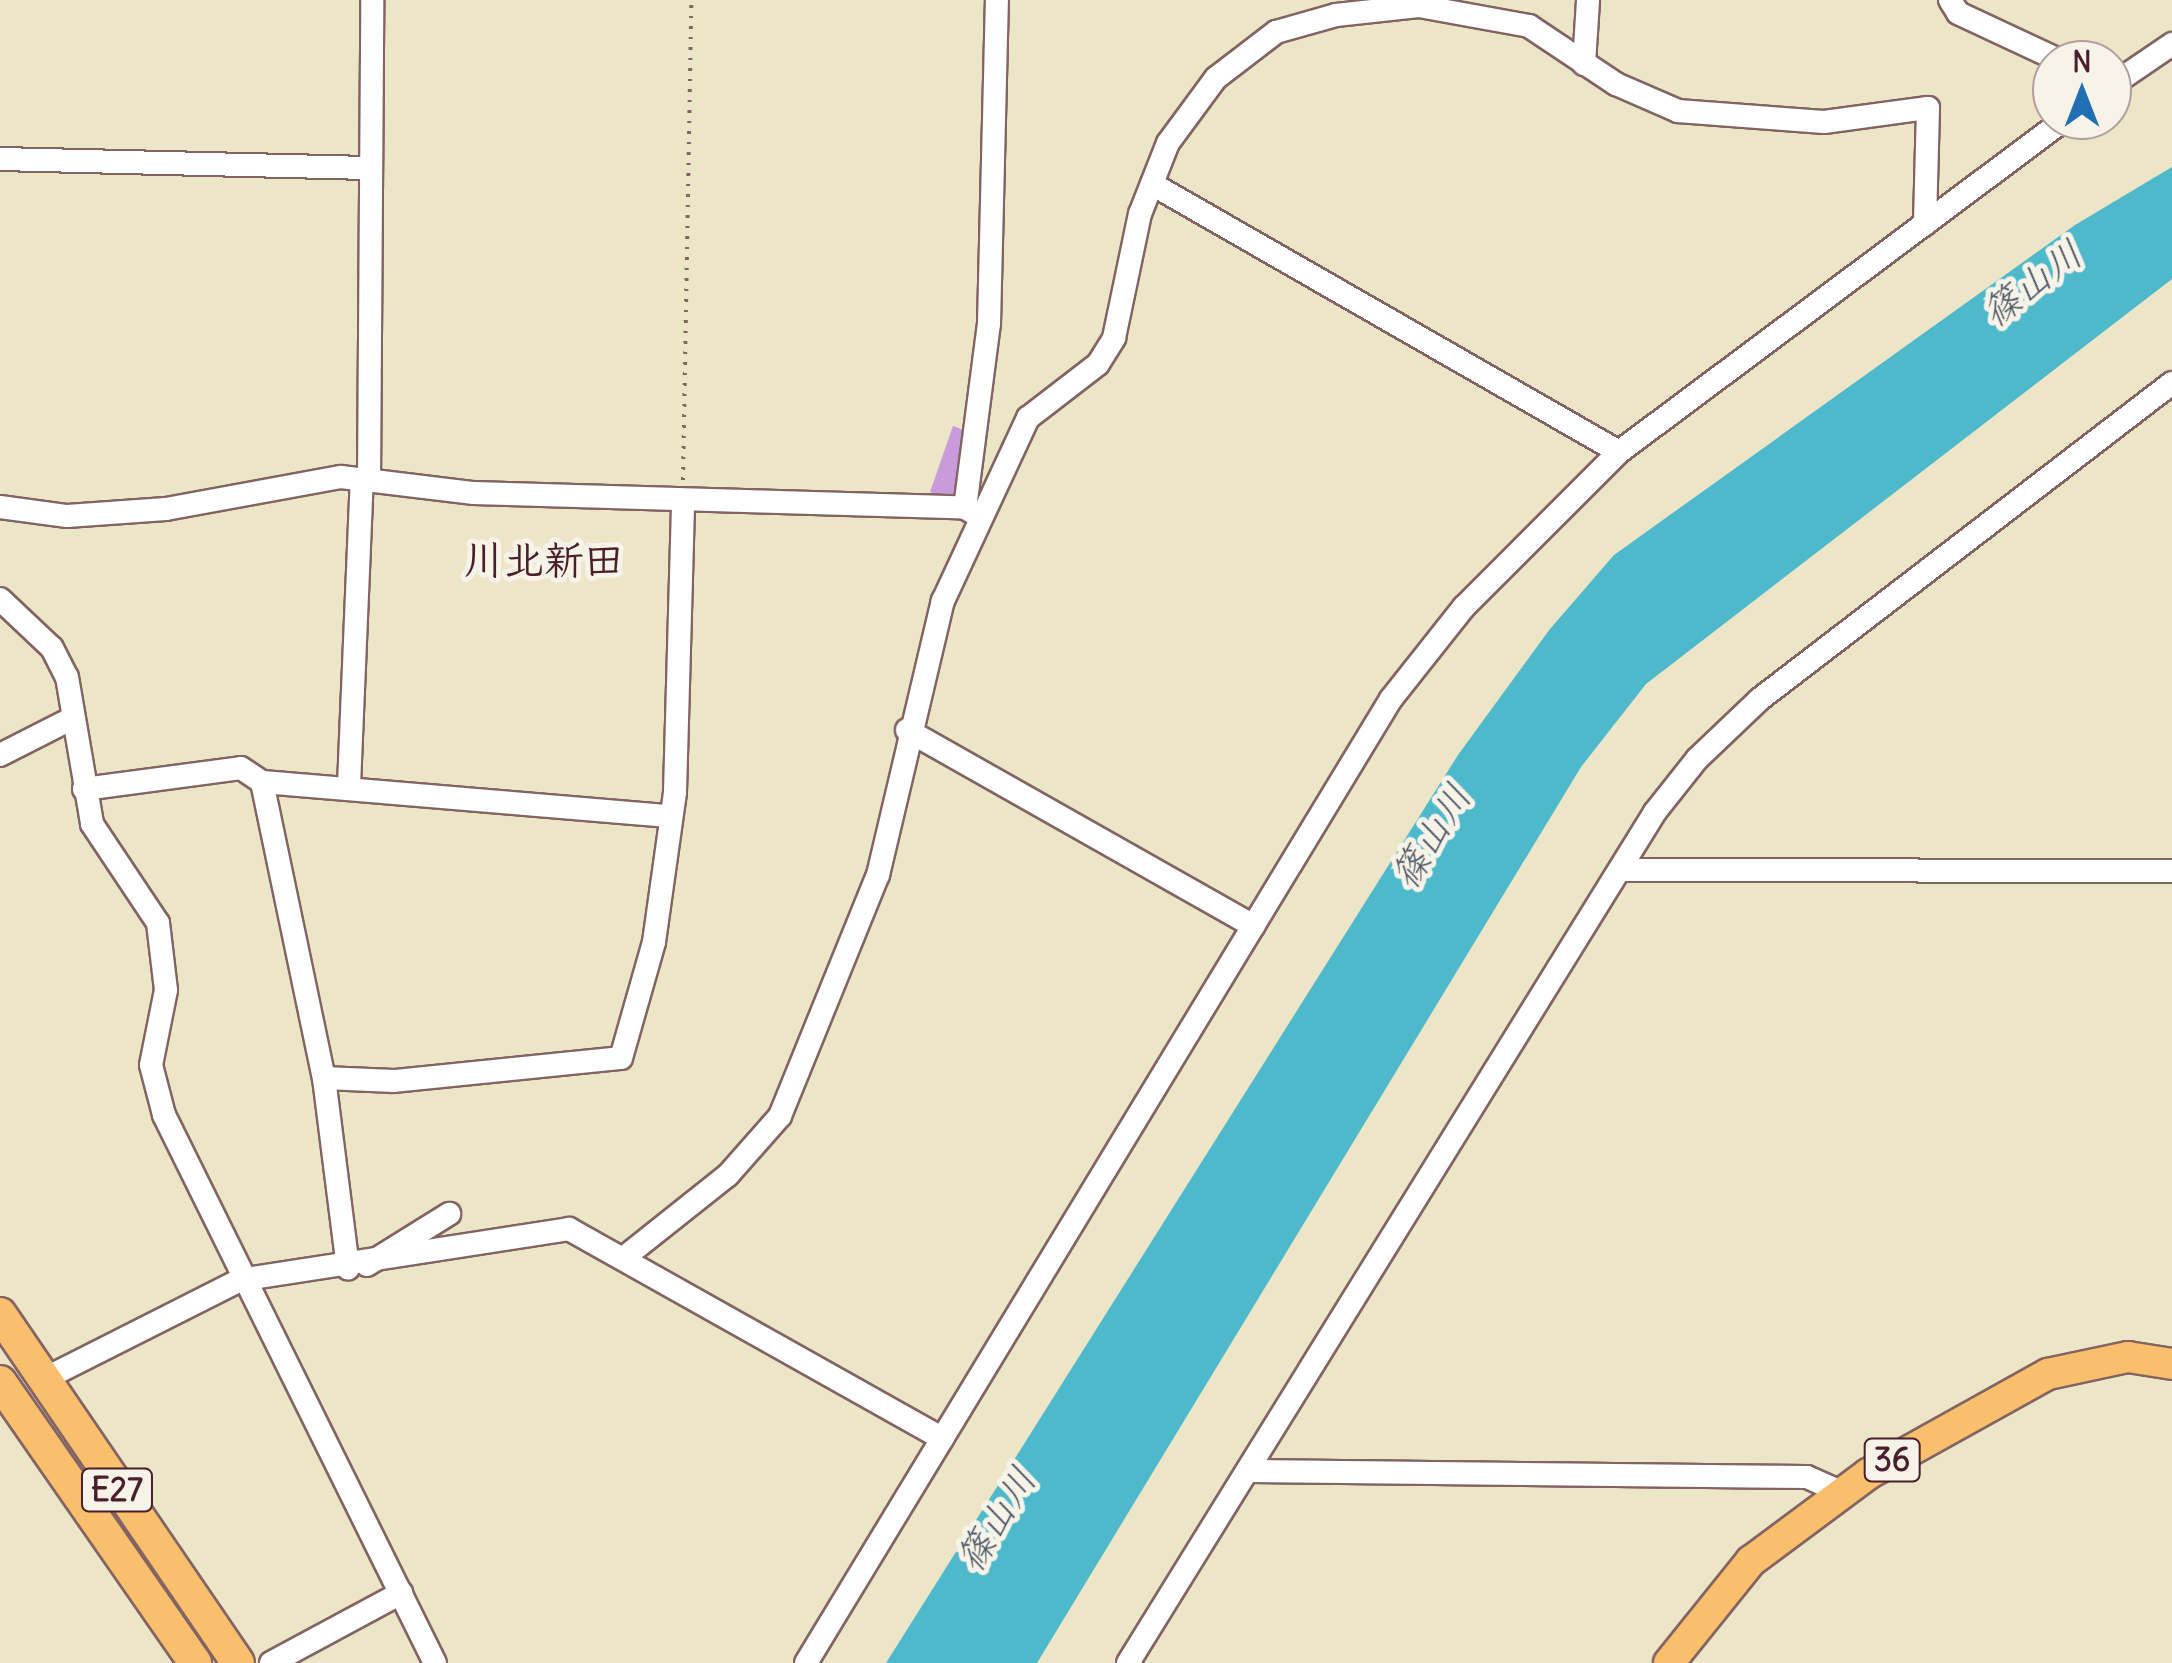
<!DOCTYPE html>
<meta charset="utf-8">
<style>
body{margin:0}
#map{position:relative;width:2172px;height:1663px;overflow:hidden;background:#ece5c7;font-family:Delius,"Klee One",sans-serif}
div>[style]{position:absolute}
.water>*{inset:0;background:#4eb9cb}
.building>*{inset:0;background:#c99bdb}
.path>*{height:4px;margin-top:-2px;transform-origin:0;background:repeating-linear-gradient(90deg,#836462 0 2.5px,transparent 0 10.5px)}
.roads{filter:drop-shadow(2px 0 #836462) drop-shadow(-2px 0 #836462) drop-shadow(0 2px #836462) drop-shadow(0 -2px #836462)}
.minor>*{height:22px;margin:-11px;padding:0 11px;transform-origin:11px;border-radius:11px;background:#fff}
.major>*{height:30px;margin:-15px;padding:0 15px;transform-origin:15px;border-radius:15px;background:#f9bf6d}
.highway>*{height:32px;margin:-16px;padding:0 16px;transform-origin:16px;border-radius:16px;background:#f9bf6d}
span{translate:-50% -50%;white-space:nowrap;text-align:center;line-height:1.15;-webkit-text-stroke:10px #f7f3e8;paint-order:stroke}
.shield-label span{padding:2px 8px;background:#f7f3e8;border:2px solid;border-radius:8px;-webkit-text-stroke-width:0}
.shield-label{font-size:32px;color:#4a1f2b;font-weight:700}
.water-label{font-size:38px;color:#4b5563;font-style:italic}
.quarter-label{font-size:40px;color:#4a1f2b;font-weight:700}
.north{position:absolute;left:2032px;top:40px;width:100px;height:100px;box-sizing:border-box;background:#f7f3e8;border:2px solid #b29e9c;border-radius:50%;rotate:0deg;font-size:28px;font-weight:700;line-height:40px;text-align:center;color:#4a1f2b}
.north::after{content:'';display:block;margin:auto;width:35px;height:45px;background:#1f6fb2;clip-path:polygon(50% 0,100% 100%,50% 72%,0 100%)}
</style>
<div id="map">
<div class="water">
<i style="clip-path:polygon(2172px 167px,2172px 279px,1646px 684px,1581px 767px,1037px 1663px,886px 1663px,1458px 755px,1550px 629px,1614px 555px,2075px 225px)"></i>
</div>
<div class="building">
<i style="clip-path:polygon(953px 426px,975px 434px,952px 499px,930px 492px)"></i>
</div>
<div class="path">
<i style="left:683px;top:480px;width:480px;rotate:-89deg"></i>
</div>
<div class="roads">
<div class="minor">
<i style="left:1950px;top:0;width:15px;rotate:58deg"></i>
<i style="left:1958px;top:13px;width:111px;rotate:25deg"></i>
<i style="left:1584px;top:64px;width:64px;rotate:-86.4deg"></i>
<i style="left:2112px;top:85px;width:73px;rotate:-34.3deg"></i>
<i style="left:0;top:159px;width:367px;rotate:1.4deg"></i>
<i style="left:1152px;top:184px;width:538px;rotate:29.85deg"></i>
<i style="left:369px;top:479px;width:479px;rotate:-89.6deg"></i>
<i style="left:0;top:507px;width:68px;rotate:7.7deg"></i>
<i style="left:67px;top:516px;width:99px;rotate:-4deg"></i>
<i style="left:166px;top:509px;width:178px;rotate:-10.4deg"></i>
<i style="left:341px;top:477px;width:134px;rotate:6.9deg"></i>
<i style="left:474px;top:493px;width:491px;rotate:1.7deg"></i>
<i style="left:965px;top:508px;width:16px;rotate:30deg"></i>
<i style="left:965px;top:508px;width:186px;rotate:-82.6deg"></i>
<i style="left:989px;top:324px;width:324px;rotate:-88.6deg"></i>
<i style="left:0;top:599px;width:71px;rotate:43.3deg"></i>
<i style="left:52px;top:648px;width:33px;rotate:63deg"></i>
<i style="left:67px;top:677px;width:149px;rotate:80.3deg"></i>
<i style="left:92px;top:824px;width:119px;rotate:56.3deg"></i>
<i style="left:158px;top:923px;width:67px;rotate:83.2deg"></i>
<i style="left:166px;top:990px;width:76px;rotate:101.3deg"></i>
<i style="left:151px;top:1065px;width:52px;rotate:75.4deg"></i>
<i style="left:164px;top:1115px;width:611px;rotate:63.69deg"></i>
<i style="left:907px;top:730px;width:398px;rotate:29.5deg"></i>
<i style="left:0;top:755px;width:80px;rotate:-26.9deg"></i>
<i style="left:262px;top:782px;width:302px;rotate:78.2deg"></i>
<i style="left:324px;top:1078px;width:192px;rotate:82.8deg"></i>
<i style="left:349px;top:785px;width:306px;rotate:-87.6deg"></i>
<i style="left:84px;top:789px;width:158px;rotate:-7.6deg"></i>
<i style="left:241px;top:768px;width:25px;rotate:34deg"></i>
<i style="left:262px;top:782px;width:409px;rotate:4.8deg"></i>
<i style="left:1624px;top:870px;width:548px;rotate:0.1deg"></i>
<i style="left:324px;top:1078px;width:70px;rotate:2.5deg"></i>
<i style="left:394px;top:1081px;width:228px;rotate:-5.8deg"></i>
<i style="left:621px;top:1058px;width:121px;rotate:-74.1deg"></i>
<i style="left:654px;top:942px;width:151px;rotate:-82deg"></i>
<i style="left:675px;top:792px;width:291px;rotate:-88.4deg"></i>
<i style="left:626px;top:1256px;width:130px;rotate:-38.5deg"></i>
<i style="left:728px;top:1175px;width:79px;rotate:-48.6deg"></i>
<i style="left:780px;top:1116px;width:260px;rotate:-67.9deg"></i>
<i style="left:878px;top:875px;width:282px;rotate:-76.7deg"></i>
<i style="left:943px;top:601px;width:202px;rotate:-65.1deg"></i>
<i style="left:1028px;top:418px;width:88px;rotate:-37.6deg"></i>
<i style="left:1098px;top:364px;width:31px;rotate:-58deg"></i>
<i style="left:1114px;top:338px;width:127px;rotate:-78.2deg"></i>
<i style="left:1140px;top:214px;width:76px;rotate:-68.5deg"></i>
<i style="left:1168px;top:143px;width:81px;rotate:-53.6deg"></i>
<i style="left:1216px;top:78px;width:76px;rotate:-37.5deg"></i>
<i style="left:1276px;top:32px;width:62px;rotate:-15.8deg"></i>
<i style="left:1336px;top:15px;width:83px;rotate:-6.2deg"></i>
<i style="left:1419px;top:6px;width:112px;rotate:10.3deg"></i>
<i style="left:1529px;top:26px;width:105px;rotate:33.7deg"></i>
<i style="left:1616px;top:84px;width:68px;rotate:23.5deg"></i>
<i style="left:1678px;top:111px;width:146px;rotate:4.3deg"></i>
<i style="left:1824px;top:122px;width:105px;rotate:-7.7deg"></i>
<i style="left:1928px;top:108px;width:116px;rotate:91.5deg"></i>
<i style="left:367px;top:1265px;width:97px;rotate:-31.9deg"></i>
<i style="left:58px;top:1372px;width:204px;rotate:-26.8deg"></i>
<i style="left:240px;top:1280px;width:333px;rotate:-8.8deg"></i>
<i style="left:569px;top:1229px;width:428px;rotate:29.3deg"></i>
<i style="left:1251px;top:1471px;width:556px;rotate:0.62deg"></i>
<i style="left:1807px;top:1477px;width:36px;rotate:24deg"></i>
<i style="left:271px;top:1663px;width:148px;rotate:-28.3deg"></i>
<i style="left:806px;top:1663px;width:1128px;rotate:-58.75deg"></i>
<i style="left:1391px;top:699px;width:117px;rotate:-51.6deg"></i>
<i style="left:1464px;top:607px;width:219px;rotate:-45deg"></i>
<i style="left:1619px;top:452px;width:555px;rotate:-36.73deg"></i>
<i style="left:1128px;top:1663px;width:1001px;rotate:-58.23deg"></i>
<i style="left:1655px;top:812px;width:68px;rotate:-51.6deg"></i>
<i style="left:1697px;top:759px;width:87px;rotate:-43.6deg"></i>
<i style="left:1760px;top:699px;width:519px;rotate:-37.49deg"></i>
</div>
<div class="major">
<i style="left:1669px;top:1663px;width:131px;rotate:-51.2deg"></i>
<i style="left:1751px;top:1561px;width:146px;rotate:-36.6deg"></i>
<i style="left:1868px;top:1474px;width:206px;rotate:-29.1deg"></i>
<i style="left:2048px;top:1374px;width:82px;rotate:-12deg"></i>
<i style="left:2128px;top:1357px;width:45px;rotate:9deg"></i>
</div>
<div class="highway">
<i style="left:0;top:1314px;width:422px;rotate:55.7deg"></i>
<i style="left:0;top:1382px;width:342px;rotate:55.2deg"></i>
</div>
</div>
<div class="shield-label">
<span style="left:1892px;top:1460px">36</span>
<span style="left:117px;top:1490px">E27</span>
</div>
<div class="water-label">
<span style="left:2032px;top:283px;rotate:-37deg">篠山川</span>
<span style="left:1431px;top:836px;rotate:-58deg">篠山川</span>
<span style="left:996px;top:1519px;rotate:-58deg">篠山川</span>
</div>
<div class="quarter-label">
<span style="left:544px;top:560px">川北新田</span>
</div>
<div class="north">N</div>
</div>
